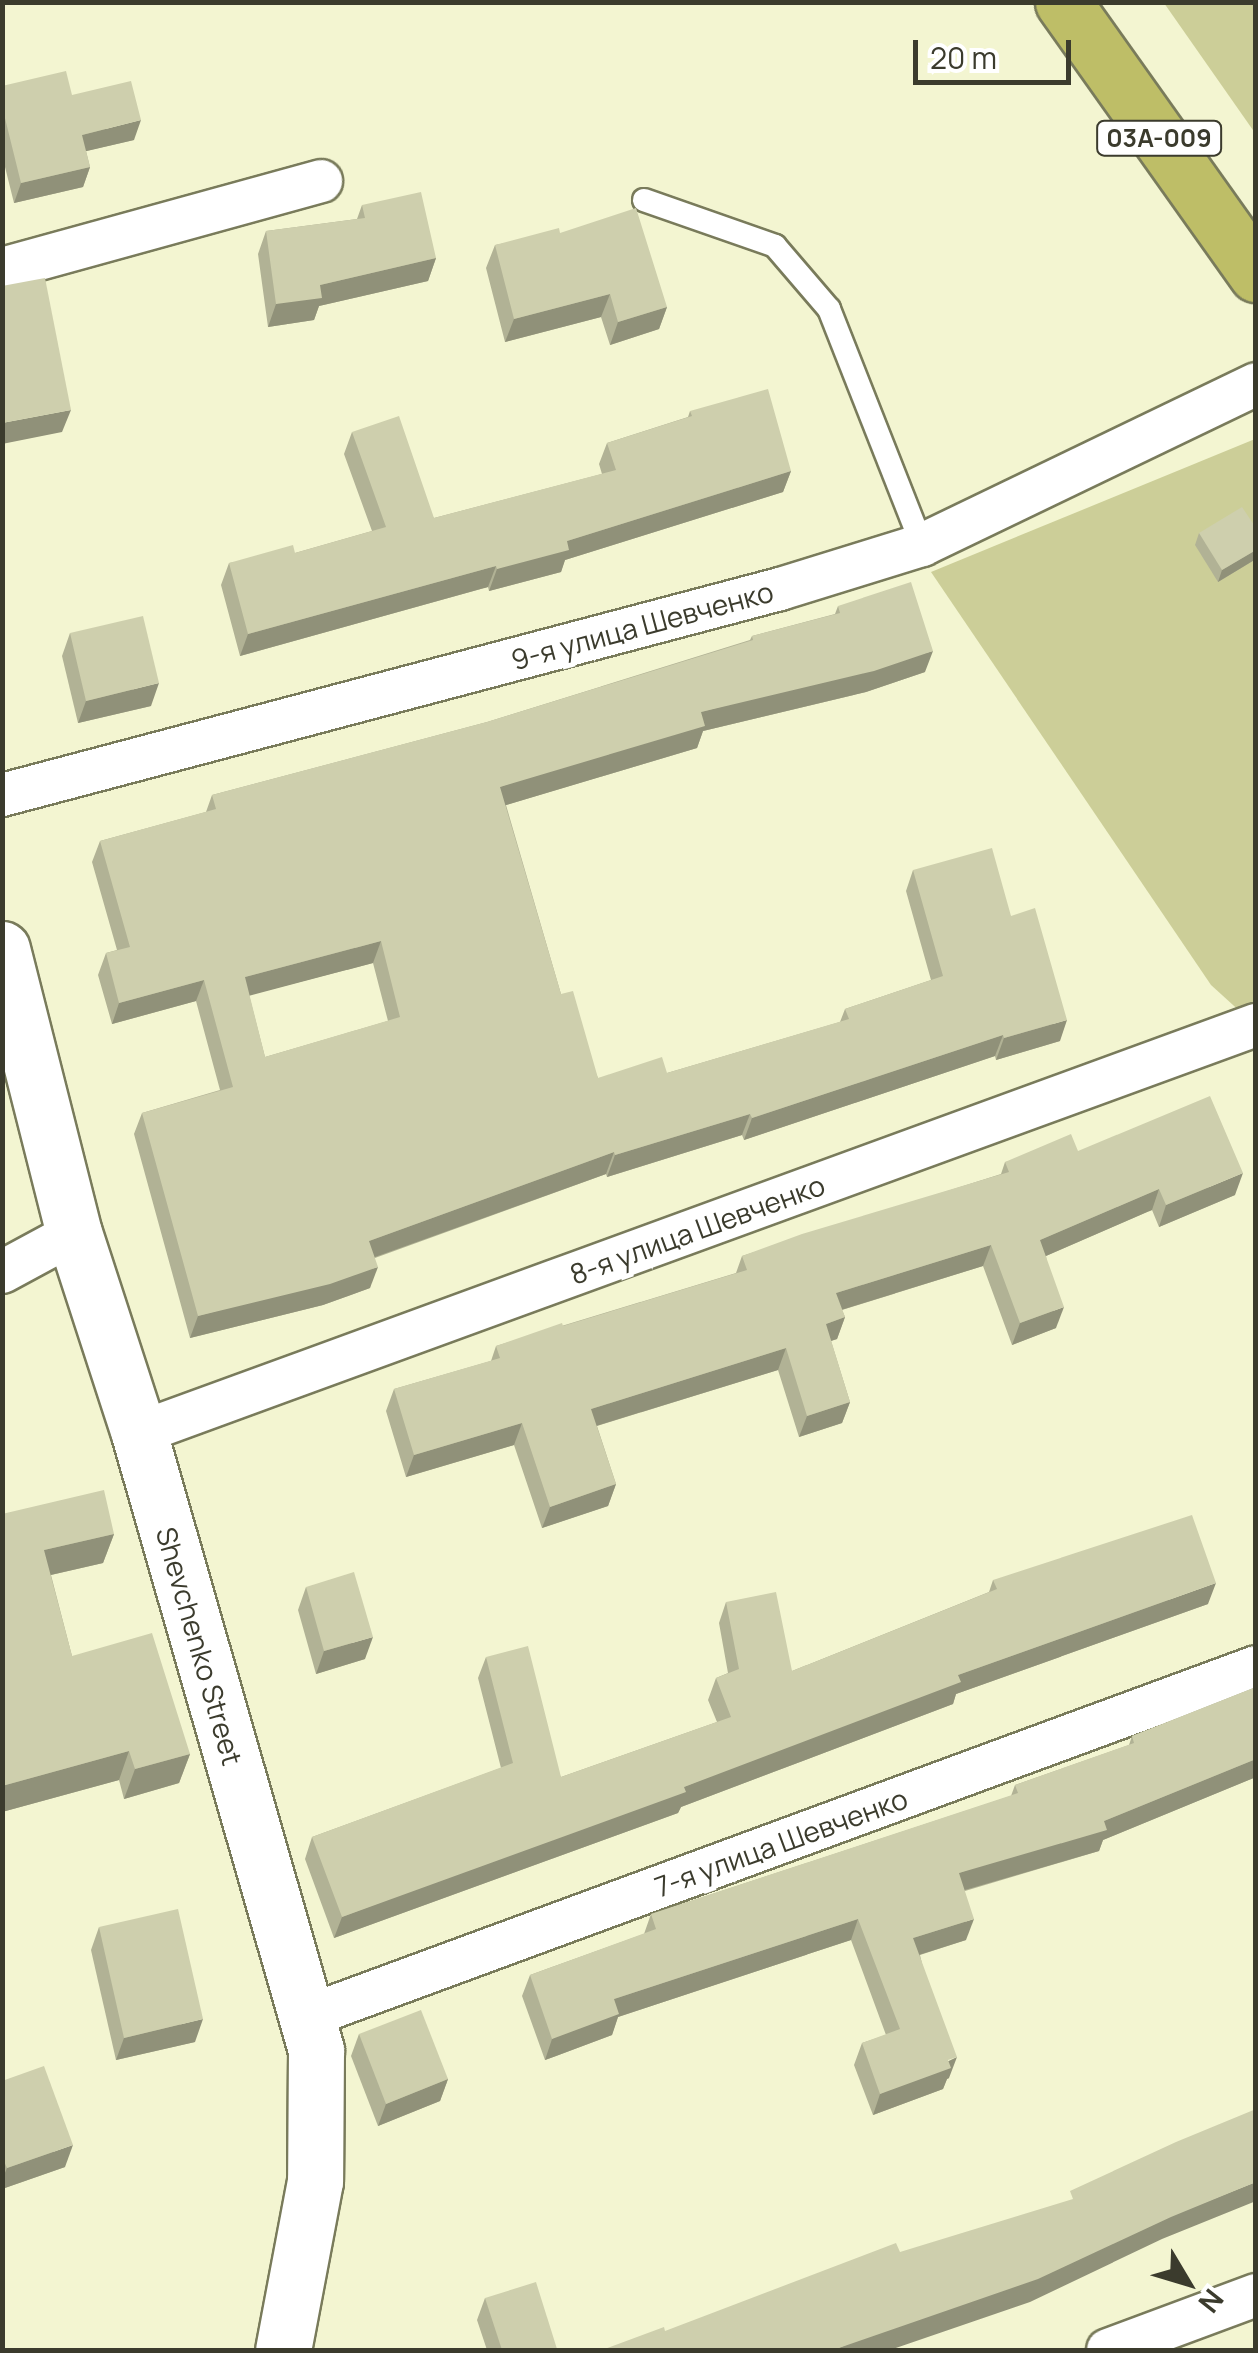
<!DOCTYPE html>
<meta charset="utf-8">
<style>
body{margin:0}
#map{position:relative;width:1258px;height:2353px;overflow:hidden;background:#f3f5d1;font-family:Manrope,sans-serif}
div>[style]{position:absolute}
.green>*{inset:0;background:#ccce98}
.roads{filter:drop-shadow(2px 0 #797b5b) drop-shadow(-2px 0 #797b5b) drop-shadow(0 2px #797b5b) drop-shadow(0 -2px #797b5b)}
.service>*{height:22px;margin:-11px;padding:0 11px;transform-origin:11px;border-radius:11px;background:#fff}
.minor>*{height:42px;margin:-21px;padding:0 21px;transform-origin:21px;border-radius:21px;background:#fff}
.secondary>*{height:55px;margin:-27.5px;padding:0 27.5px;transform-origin:27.5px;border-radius:27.5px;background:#fff}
.primary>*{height:55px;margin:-27.5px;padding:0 27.5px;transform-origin:27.5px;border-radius:27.5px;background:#bebe67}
.wall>*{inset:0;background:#b1b295}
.shaded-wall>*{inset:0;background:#909179}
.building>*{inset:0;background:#cecfad}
span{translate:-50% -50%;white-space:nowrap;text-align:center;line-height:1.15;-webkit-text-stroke:10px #fff;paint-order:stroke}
.shield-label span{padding:2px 8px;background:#fff;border:2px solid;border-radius:8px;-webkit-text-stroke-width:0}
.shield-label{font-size:25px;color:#3b3b2d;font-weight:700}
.street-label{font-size:28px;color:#3b3b2d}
.frame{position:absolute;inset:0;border:5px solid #3b3b2d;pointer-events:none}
.north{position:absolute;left:1138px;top:2233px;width:100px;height:100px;-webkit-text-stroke:8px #fff;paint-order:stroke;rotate:128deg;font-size:28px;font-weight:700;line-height:40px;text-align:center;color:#3b3b2d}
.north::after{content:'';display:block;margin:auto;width:35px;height:45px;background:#3b3b2d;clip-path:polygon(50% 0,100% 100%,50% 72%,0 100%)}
.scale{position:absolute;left:913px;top:40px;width:158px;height:45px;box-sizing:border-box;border:5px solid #3b3b2d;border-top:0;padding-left:12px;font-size:30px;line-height:35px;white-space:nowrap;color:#3b3b2d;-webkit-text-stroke:8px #fff;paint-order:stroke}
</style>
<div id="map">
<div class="green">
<i style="clip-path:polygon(1164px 3px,1255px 3px,1255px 133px)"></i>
<i style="clip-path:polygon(1255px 439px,1255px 1025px,1211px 985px,931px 572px)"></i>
</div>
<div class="roads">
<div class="service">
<i style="left:644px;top:200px;width:139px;rotate:19.3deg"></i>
<i style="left:775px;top:246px;width:83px;rotate:49.4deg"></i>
<i style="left:829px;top:309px;width:254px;rotate:68.5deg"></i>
</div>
<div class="minor">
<i style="left:2px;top:269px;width:331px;rotate:-15.4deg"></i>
<i style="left:2px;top:795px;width:805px;rotate:-14.83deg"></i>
<i style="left:780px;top:589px;width:149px;rotate:-17.2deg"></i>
<i style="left:922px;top:545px;width:371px;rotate:-25.7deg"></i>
<i style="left:2px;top:1272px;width:82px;rotate:-28.4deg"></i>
<i style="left:139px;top:1433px;width:1189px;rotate:-20.07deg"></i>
<i style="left:306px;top:2017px;width:1012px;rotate:-20.22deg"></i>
<i style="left:1108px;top:2350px;width:158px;rotate:-20.4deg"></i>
</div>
<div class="secondary">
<i style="left:2px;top:949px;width:293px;rotate:75.8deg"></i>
<i style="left:74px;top:1233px;width:210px;rotate:72deg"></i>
<i style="left:139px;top:1433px;width:642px;rotate:73.99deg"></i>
<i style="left:316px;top:2050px;width:131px;rotate:90.4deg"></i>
<i style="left:315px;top:2181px;width:172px;rotate:100.7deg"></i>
</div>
<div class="primary">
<i style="left:1063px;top:2px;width:334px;rotate:54.6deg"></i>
</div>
</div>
<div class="wall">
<i style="clip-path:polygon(2px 86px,134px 140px,86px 151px,90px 167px,83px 187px,14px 203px,2px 155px)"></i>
<i style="clip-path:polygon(362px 205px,436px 258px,428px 281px,319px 306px,314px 320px,268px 327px,258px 254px,266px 231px,357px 219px)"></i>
<i style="clip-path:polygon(560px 233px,667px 307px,659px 329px,610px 345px,601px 317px,505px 342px,486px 268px,495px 245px)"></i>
<i style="clip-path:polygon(690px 411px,791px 471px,783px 492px,565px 560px,561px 572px,489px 591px,488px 587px,240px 656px,221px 585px,229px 563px,295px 553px,372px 531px,344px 454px,352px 432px,434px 518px,602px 474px,599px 464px,607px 443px,688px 417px)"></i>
<i style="clip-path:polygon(1256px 528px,1256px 559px,1218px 582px,1195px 545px,1199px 533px)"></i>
<i style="clip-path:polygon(evenodd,838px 606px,925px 672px,866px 692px,703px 731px,697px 748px,506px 805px,561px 994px,598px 1078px,667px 1073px,840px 1022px,845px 1009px,931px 980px,906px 891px,913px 870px,1011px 916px,1060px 1041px,996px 1060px,995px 1056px,744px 1140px,742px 1135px,607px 1177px,606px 1174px,375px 1258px,370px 1288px,323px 1305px,190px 1338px,134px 1134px,142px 1113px,220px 1090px,196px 1001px,112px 1024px,98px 975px,106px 953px,117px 950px,92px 862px,100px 841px,206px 812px,212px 795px,487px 722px,750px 640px,752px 636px,835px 614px,838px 606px,373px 963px,388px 1021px,265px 1057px,249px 995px,373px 963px)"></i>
<i style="clip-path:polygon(70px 633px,151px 706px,78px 723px,62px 656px)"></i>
<i style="clip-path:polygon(1078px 1151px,1235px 1195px,1159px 1227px,1152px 1210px,1046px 1256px,1056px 1328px,1012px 1345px,983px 1266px,842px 1310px,845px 1317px,837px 1339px,831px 1341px,850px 1402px,842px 1423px,799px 1437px,778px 1370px,597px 1426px,616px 1484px,608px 1506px,542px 1528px,514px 1445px,406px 1477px,386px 1411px,394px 1389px,491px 1361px,496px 1346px,736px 1273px,742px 1256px,1001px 1174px,1005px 1162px)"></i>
<i style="clip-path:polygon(2px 1514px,114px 1534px,103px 1563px,51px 1575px,72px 1656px,190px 1754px,179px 1783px,124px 1799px,119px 1780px,2px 1812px)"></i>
<i style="clip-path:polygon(993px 1580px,1208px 1604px,956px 1694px,953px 1704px,681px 1807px,678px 1813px,334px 1938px,305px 1859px,312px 1837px,501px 1768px,478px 1678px,486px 1657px,561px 1777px,717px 1722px,708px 1700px,716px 1678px,728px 1673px,719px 1623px,726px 1602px,792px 1671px,989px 1592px)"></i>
<i style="clip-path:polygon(306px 1587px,365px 1659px,316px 1674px,298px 1610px)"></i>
<i style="clip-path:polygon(1256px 1687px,1256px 1777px,1103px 1840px,1099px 1851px,965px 1891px,966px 1940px,920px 1955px,949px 2078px,947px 2079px,943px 2089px,873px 2115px,854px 2065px,862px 2043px,886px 2035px,851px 1940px,618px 2017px,612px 2035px,545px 2060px,522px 1996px,530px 1975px,644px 1934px,651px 1914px,1011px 1796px,1015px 1785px,1129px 1745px,1132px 1736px)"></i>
<i style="clip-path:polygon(99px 1927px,195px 2042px,116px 2060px,91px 1950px)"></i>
<i style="clip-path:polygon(359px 2034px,448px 2079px,440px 2101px,378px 2126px,351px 2056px)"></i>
<i style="clip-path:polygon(2px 2081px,65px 2167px,2px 2189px)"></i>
<i style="clip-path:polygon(485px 2298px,557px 2349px,556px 2350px,487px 2350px,477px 2320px)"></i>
</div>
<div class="shaded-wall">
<i style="clip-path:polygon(141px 120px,134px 140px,74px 154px,82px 135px)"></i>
<i style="clip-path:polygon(90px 167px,83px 187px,14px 203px,21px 183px)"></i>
<i style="clip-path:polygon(436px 258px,428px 281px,319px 306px,314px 320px,268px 327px,276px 304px,320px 285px)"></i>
<i style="clip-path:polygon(610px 294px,601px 317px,505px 342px,514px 319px)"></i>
<i style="clip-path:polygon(667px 307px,659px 329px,610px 345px,618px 322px)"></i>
<i style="clip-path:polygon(71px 410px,62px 432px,2px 444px,2px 423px)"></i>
<i style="clip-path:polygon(791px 471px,783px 492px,565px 560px,561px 572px,489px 591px,497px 569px,567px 541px)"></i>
<i style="clip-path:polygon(1256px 550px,1256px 559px,1218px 582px,1222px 570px)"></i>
<i style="clip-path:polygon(496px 566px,488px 587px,240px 656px,248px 634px)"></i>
<i style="clip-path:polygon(933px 651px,925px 672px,866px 692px,703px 731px,697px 748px,493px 809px,500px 787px,701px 712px)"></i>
<i style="clip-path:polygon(159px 683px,151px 706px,78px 723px,86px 701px)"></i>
<i style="clip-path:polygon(381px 941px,373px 963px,237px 999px,245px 977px)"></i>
<i style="clip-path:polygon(204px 980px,196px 1001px,112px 1024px,119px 1003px)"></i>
<i style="clip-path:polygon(1067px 1020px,1060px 1041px,996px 1060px,1004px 1038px)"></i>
<i style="clip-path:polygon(1003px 1035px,995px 1056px,744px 1140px,752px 1118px)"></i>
<i style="clip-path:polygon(750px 1114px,742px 1135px,607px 1177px,615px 1155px)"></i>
<i style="clip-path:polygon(614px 1152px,606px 1174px,361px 1262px,369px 1241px)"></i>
<i style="clip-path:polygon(1243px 1173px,1235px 1195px,1159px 1227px,1166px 1205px)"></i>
<i style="clip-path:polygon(1159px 1189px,1152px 1210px,1032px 1262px,1040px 1240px)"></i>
<i style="clip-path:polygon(991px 1245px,983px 1266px,828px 1314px,836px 1293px)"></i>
<i style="clip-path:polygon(378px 1267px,370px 1288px,323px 1305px,190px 1338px,198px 1316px)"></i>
<i style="clip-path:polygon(1064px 1307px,1056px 1328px,1012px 1345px,1020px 1323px)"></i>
<i style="clip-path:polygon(845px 1317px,837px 1339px,818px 1345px,826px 1324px)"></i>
<i style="clip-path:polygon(786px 1348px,778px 1370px,583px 1430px,591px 1409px)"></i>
<i style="clip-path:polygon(850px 1402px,842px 1423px,799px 1437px,807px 1416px)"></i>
<i style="clip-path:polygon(522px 1423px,514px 1445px,406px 1477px,414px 1455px)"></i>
<i style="clip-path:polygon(616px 1484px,608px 1506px,542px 1528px,550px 1507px)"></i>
<i style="clip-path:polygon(114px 1534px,103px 1563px,33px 1579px,44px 1550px)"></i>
<i style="clip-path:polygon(1216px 1583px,1208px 1604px,956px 1694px,953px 1704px,681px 1807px,678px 1813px,334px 1938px,342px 1917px,684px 1787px,958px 1675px)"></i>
<i style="clip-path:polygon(373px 1637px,365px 1659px,316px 1674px,324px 1651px)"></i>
<i style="clip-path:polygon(129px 1751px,119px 1780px,2px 1812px,2px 1786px)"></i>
<i style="clip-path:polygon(190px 1754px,179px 1783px,124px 1799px,135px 1769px)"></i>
<i style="clip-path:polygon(1256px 1759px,1256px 1777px,1103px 1840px,1099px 1851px,951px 1894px,959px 1873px,1104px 1821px)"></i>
<i style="clip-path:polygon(858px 1919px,851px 1940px,618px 2017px,612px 2035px,545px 2060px,552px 2039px,614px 1999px)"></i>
<i style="clip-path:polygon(974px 1919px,966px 1940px,906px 1959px,913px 1938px)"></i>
<i style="clip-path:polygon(203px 2019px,195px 2042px,116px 2060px,124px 2038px)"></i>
<i style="clip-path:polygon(957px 2057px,949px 2078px,947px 2079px,943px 2089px,873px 2115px,880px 2094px)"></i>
<i style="clip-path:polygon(448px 2079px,440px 2101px,378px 2126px,386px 2104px)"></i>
<i style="clip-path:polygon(73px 2145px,65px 2167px,2px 2189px,2px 2180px,7px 2168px)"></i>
<i style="clip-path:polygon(1256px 2182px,1256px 2201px,1162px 2239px,1030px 2302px,890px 2350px,833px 2350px)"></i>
</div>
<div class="building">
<i style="clip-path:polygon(66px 71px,72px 95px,131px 81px,141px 120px,82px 135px,90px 167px,21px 183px,2px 106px,2px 86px)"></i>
<i style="clip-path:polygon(421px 192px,436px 258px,320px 285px,322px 298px,276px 304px,266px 231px,365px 218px,362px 205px)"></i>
<i style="clip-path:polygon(636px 208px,667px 307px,618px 322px,610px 294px,514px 319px,495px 245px,559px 228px,560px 233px)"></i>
<i style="clip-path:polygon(45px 278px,71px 410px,2px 423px,2px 286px)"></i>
<i style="clip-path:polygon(768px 389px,791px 471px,567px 541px,569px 550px,497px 569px,496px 566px,248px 634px,229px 563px,293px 545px,295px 553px,386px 527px,352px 432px,399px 416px,434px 518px,616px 470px,607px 443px,692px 416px,690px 411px)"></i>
<i style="clip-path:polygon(1242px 507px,1256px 528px,1256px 550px,1222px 570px,1199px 533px)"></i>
<i style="clip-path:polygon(evenodd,911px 582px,933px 651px,874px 671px,701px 712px,705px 726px,500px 787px,561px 994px,573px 991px,598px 1078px,662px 1057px,667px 1073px,849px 1019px,845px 1009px,943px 976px,913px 870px,992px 848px,1011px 916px,1035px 908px,1067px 1020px,1004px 1038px,1003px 1035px,752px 1118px,750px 1114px,615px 1155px,614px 1152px,369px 1241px,378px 1267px,330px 1284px,198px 1316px,142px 1113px,233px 1087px,204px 980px,119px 1003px,106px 953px,130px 947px,100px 841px,216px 809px,212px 795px,487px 722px,753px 640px,752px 636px,840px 613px,838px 606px,911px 582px,381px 941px,400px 1017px,265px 1057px,245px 977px,381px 941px)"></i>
<i style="clip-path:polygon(143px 616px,159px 683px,86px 701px,70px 633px)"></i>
<i style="clip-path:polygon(1210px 1096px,1243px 1173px,1166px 1205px,1159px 1189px,1040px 1240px,1064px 1307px,1020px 1323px,991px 1245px,836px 1293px,845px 1317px,826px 1324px,850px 1402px,807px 1416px,786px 1348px,591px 1409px,616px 1484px,550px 1507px,522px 1423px,414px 1455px,394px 1389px,500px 1358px,496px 1346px,562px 1323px,563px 1326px,747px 1270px,742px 1256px,802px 1234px,1009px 1172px,1005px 1162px,1071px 1134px,1078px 1151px)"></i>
<i style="clip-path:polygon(104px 1490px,114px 1534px,44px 1550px,72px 1656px,152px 1633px,190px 1754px,135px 1769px,129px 1751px,2px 1786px,2px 1514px)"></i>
<i style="clip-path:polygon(1192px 1515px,1216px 1583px,958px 1675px,961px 1682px,684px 1787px,686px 1792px,342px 1917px,312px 1837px,513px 1763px,486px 1657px,528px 1646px,561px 1777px,731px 1717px,716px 1678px,739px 1669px,726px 1602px,776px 1592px,792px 1671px,997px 1589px,993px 1580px)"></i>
<i style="clip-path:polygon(354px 1572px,373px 1637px,324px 1651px,306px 1587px)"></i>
<i style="clip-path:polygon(1256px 1687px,1256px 1759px,1104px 1821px,1107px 1830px,959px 1873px,974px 1919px,913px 1938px,957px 2057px,948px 2060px,951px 2068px,880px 2094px,862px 2043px,900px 2029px,858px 1919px,614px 1999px,619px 2014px,552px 2039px,530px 1975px,656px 1929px,651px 1914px,1018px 1793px,1015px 1785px,1134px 1743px,1132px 1736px)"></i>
<i style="clip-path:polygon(178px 1909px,203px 2019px,124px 2038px,99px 1927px)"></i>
<i style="clip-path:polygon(421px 2010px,448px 2079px,386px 2104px,359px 2034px)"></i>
<i style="clip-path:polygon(44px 2066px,73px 2145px,7px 2168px,2px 2157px,2px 2081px)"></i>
<i style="clip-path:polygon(1256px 2109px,1256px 2182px,1171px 2217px,1038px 2279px,833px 2350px,602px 2350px,664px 2327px,665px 2331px,896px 2243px,900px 2252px,1073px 2199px,1070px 2191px,1176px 2142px)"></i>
<i style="clip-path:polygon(536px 2282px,557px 2349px,552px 2350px,502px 2350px,485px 2298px)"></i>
</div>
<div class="shield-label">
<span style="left:1159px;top:138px">03А-009</span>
</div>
<div class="street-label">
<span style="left:642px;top:625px;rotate:-15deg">9-я улица Шевченко</span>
<span style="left:697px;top:1229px;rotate:-20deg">8-я улица Шевченко</span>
<span style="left:200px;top:1646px;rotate:74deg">Shevchenko Street</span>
<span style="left:781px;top:1842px;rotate:-20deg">7-я улица Шевченко</span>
</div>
<div class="frame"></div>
<div class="north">N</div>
<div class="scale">20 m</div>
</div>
